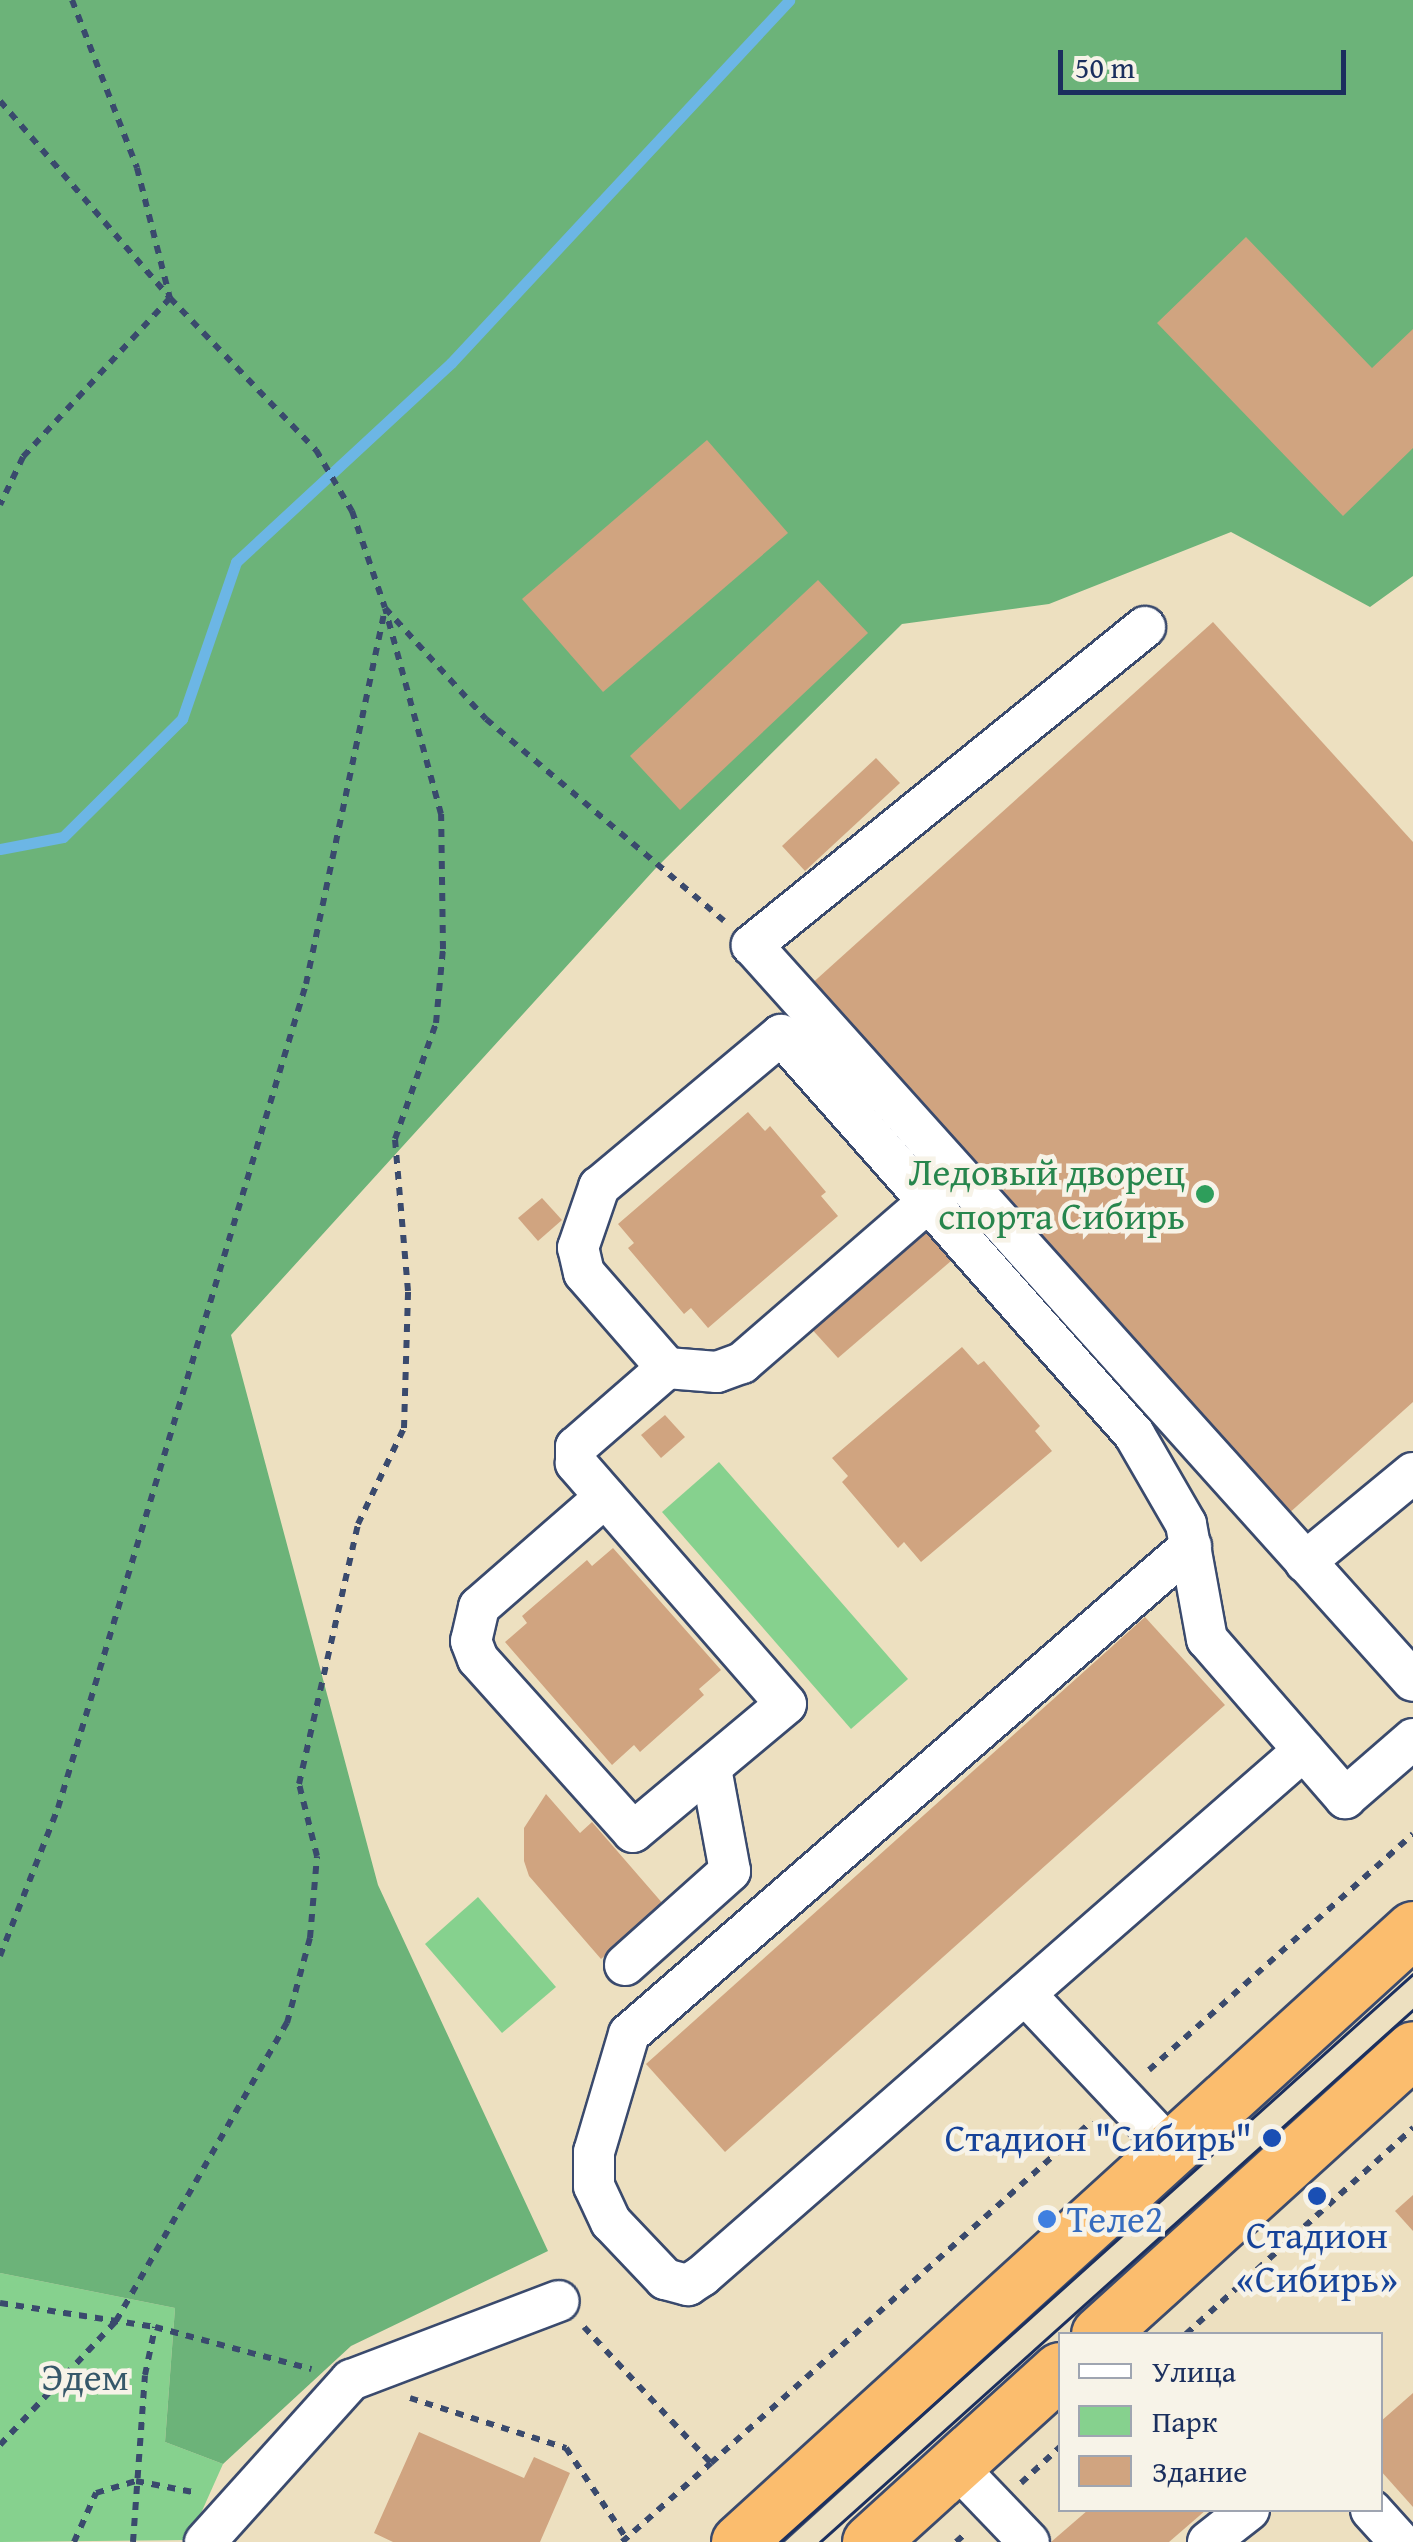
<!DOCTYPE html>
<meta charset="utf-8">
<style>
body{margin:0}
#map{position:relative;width:1413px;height:2542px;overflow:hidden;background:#ede0c0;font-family:"Gentium Book Plus",serif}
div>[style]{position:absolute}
.green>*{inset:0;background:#86d18e}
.forest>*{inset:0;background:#6cb379}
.stream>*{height:11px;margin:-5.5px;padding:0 5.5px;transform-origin:5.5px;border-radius:5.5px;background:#6cb6e5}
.building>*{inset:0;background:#d0a480}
.path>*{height:6px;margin-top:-3px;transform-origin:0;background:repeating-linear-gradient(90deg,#3a4a6d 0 8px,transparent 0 16px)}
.roads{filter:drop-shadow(2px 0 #3a4a6d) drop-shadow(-2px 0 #3a4a6d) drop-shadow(0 2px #3a4a6d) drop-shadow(0 -2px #3a4a6d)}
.minor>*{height:40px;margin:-20px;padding:0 20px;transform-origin:20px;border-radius:20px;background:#fff}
.highway>*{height:55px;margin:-27.5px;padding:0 27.5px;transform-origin:27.5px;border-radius:27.5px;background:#fbbd6e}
.tram>*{height:2.5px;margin:-1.25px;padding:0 1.25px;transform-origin:1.25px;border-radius:1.25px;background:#1b2f5e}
.dots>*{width:28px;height:28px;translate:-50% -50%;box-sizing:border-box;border:5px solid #f7f3e8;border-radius:50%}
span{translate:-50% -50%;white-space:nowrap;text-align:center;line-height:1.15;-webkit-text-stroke:9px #f7f3e8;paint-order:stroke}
.leisure-label{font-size:38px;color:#27864d}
.right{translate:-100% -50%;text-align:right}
.transit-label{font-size:38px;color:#164399}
.shop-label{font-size:38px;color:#366cbe}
.left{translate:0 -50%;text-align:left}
.park-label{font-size:38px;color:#36586a}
.legend{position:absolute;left:1058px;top:2332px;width:325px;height:180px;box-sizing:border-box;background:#f7f3e8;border:2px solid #9fa5b1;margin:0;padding:12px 18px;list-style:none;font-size:30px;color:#1b2f5e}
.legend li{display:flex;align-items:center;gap:20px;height:50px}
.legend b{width:50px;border:2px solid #9fa5b1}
.scale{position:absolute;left:1058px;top:50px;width:288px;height:45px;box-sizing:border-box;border:5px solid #1b2f5e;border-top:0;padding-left:12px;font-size:30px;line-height:35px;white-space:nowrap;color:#1b2f5e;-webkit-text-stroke:8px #f7f3e8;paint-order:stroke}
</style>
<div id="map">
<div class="green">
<i style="clip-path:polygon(719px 1462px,908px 1679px,851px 1729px,662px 1512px)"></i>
<i style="clip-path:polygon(478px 1897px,556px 1987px,502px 2033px,425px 1944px)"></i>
<i style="clip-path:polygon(0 2273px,175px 2308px,165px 2442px,223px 2464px,189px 2540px,0 2542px)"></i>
</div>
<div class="forest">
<i style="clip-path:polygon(0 0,1413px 0,1413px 576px,1370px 607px,1231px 532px,1049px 604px,902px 624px,655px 869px,231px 1335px,378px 1885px,548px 2251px,351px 2346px,223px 2464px,165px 2442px,175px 2308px,0 2273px)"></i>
</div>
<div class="stream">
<i style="left:0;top:849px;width:64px;rotate:-10.8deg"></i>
<i style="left:63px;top:837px;width:168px;rotate:-44.8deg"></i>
<i style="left:182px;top:719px;width:166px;rotate:-71deg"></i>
<i style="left:236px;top:562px;width:293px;rotate:-42.8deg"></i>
<i style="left:451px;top:363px;width:496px;rotate:-47deg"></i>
</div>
<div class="building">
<i style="clip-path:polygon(1246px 237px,1372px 368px,1413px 329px,1413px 448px,1343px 516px,1157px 323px)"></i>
<i style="clip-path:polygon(707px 440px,788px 533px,603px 692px,522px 599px)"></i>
<i style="clip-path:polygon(818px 580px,868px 633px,680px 810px,630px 756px)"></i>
<i style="clip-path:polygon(1213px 622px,1413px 842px,1413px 1402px,1287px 1515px,808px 987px)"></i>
<i style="clip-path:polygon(876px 758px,900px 783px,805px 871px,782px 846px)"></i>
<i style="clip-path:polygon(748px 1112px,765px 1131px,770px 1126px,826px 1192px,821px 1196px,838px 1216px,708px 1328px,691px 1308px,684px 1314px,628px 1248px,634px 1243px,618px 1224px)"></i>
<i style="clip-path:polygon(542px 1198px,562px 1220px,538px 1241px,518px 1218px)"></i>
<i style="clip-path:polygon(921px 1226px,951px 1261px,838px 1358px,808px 1325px)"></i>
<i style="clip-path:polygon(962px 1347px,978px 1365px,984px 1361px,1040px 1426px,1035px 1431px,1052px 1451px,921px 1562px,904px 1542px,898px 1548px,842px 1482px,848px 1476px,832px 1458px)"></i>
<i style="clip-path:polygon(665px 1415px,685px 1437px,661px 1458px,641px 1435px)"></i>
<i style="clip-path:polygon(613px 1548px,721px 1670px,699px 1689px,704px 1695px,640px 1752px,634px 1745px,612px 1765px,505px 1642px,527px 1623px,522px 1616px,587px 1560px,592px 1566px)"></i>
<i style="clip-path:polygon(1145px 1617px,1225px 1705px,725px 2152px,646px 2064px)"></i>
<i style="clip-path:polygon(546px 1794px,580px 1833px,592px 1822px,664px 1905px,601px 1959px,529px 1876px,524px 1861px,524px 1828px)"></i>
<i style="clip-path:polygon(1413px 2195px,1413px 2231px,1395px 2211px)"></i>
<i style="clip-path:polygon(1413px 2393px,1413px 2507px,1380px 2470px,1380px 2422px)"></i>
<i style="clip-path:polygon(419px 2432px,524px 2478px,534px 2457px,570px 2473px,540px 2542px,393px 2542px,374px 2533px)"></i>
<i style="clip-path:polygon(1088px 2510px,1206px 2510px,1169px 2542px,1051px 2542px)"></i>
</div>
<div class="path">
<i style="left:72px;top:0;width:180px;rotate:68.8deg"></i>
<i style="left:137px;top:168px;width:134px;rotate:75.8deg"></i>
<i style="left:170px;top:298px;width:211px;rotate:46.2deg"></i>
<i style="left:316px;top:450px;width:71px;rotate:59.5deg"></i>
<i style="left:352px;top:511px;width:102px;rotate:71.2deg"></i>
<i style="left:385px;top:608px;width:150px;rotate:47.7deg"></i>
<i style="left:486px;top:719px;width:312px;rotate:40.3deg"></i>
<i style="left:0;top:101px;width:260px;rotate:49.2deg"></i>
<i style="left:170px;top:298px;width:217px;rotate:132.8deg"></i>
<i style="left:23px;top:457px;width:53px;rotate:115.6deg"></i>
<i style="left:0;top:1956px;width:159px;rotate:-68.6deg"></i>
<i style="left:58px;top:1808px;width:861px;rotate:-73.25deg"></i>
<i style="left:306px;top:984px;width:383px;rotate:-78.1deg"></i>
<i style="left:1149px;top:2070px;width:354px;rotate:-41.8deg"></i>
<i style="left:0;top:2303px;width:157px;rotate:8.8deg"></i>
<i style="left:155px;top:2327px;width:162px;rotate:15.1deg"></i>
<i style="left:584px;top:2327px;width:186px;rotate:47deg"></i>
<i style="left:711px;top:2463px;width:512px;rotate:-41.91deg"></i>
<i style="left:1186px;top:2334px;width:307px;rotate:-42.2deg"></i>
<i style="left:410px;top:2398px;width:164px;rotate:17.8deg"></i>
<i style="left:566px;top:2448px;width:108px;rotate:56.3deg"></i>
<i style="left:0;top:2445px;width:170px;rotate:-46.9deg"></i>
<i style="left:116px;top:2321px;width:344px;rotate:-60.2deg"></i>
<i style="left:287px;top:2023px;width:88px;rotate:-74.9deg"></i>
<i style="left:310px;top:1938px;width:82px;rotate:-85.1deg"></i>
<i style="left:317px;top:1856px;width:74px;rotate:-104deg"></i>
<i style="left:299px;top:1784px;width:267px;rotate:-77.2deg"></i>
<i style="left:358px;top:1524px;width:106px;rotate:-64.4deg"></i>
<i style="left:404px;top:1428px;width:137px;rotate:-88.3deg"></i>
<i style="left:408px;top:1291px;width:153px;rotate:-94.9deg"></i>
<i style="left:395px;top:1139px;width:123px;rotate:-70.5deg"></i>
<i style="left:436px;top:1023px;width:74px;rotate:-84.6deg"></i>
<i style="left:443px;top:949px;width:135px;rotate:-90.8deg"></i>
<i style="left:441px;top:814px;width:213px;rotate:-105.2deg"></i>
<i style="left:1021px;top:2483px;width:53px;rotate:-42.7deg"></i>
<i style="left:74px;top:2542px;width:54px;rotate:-65.8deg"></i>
<i style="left:96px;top:2493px;width:42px;rotate:-16.7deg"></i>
<i style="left:136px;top:2481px;width:63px;rotate:11deg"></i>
<i style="left:133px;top:2542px;width:167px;rotate:-85.9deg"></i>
<i style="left:145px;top:2375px;width:49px;rotate:-78.2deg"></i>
<i style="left:622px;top:2542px;width:119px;rotate:-41.6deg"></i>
<i style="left:956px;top:2542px;width:15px;rotate:-42deg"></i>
</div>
<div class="roads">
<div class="minor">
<i style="left:1145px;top:627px;width:506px;rotate:141.02deg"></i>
<i style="left:752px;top:945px;width:989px;rotate:48.07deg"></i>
<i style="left:667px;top:1368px;width:50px;rotate:4.6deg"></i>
<i style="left:717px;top:1372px;width:27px;rotate:-20deg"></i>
<i style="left:742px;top:1363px;width:274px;rotate:-40.9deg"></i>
<i style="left:605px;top:1497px;width:167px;rotate:138.9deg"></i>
<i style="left:479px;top:1607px;width:35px;rotate:103deg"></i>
<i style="left:471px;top:1641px;width:19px;rotate:69deg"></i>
<i style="left:478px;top:1659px;width:232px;rotate:48.1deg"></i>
<i style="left:633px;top:1832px;width:199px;rotate:-39.9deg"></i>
<i style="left:786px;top:1704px;width:320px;rotate:-131.1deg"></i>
<i style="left:576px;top:1463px;width:16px;rotate:-90deg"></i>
<i style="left:576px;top:1447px;width:121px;rotate:-41deg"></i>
<i style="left:667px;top:1368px;width:126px;rotate:-131.1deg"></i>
<i style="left:584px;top:1273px;width:26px;rotate:-103deg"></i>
<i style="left:578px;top:1248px;width:65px;rotate:-71deg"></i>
<i style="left:599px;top:1187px;width:237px;rotate:-39.9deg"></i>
<i style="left:781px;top:1035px;width:533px;rotate:48.5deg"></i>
<i style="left:1134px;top:1434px;width:104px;rotate:60deg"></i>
<i style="left:1186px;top:1524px;width:117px;rotate:79.7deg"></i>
<i style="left:1207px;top:1639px;width:211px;rotate:49deg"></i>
<i style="left:1345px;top:1798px;width:90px;rotate:-40.9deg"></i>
<i style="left:1191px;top:1546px;width:744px;rotate:139.03deg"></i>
<i style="left:629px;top:2034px;width:123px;rotate:106.5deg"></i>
<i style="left:594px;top:2152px;width:34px;rotate:90deg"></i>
<i style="left:594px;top:2186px;width:40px;rotate:65deg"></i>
<i style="left:611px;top:2222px;width:79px;rotate:46.5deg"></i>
<i style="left:665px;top:2279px;width:24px;rotate:15deg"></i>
<i style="left:688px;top:2285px;width:17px;rotate:-33deg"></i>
<i style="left:702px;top:2276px;width:799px;rotate:-41.15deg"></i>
<i style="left:1305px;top:1562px;width:140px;rotate:-39.5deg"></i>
<i style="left:625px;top:1965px;width:141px;rotate:-41.8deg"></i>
<i style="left:730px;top:1871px;width:105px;rotate:-100.5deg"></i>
<i style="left:1025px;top:1994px;width:212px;rotate:46.7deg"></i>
<i style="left:956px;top:2466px;width:105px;rotate:46.2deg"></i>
<i style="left:1371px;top:2510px;width:43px;rotate:47.8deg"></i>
<i style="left:205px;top:2542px;width:218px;rotate:-48deg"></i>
<i style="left:351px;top:2380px;width:222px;rotate:-20.8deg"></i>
<i style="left:1208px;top:2542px;width:52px;rotate:-38deg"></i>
</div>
<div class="highway">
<i style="left:1099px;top:2334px;width:424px;rotate:-42.2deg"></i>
<i style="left:739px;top:2542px;width:911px;rotate:-42.29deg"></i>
<i style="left:870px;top:2542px;width:256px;rotate:-42.2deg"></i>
</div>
</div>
<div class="tram">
<i style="left:780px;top:2542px;width:850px;rotate:-41.9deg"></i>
<i style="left:820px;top:2542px;width:797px;rotate:-41.9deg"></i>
</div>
<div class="dots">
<i style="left:1205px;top:1194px;background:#2e9e5b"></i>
<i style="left:1272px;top:2138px;background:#1a4fb4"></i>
<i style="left:1317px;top:2196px;background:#1a4fb4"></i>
<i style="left:1047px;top:2219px;background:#3f7fe0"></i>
</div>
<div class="leisure-label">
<span class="right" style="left:1185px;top:1194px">Ледовый дворец<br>спорта Сибирь</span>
</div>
<div class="transit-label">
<span class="right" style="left:1252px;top:2138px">Стадион "Сибирь"</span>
<span style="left:1317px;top:2257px">Стадион<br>«Сибирь»</span>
</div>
<div class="shop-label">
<span class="left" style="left:1067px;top:2219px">Теле2</span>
</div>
<div class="park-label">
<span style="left:85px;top:2377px">Эдем</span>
</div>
<ul class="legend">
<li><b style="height:12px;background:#fff"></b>Улица</li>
<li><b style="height:28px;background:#86d18e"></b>Парк</li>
<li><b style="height:28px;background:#d0a480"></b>Здание</li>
</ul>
<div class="scale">50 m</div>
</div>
